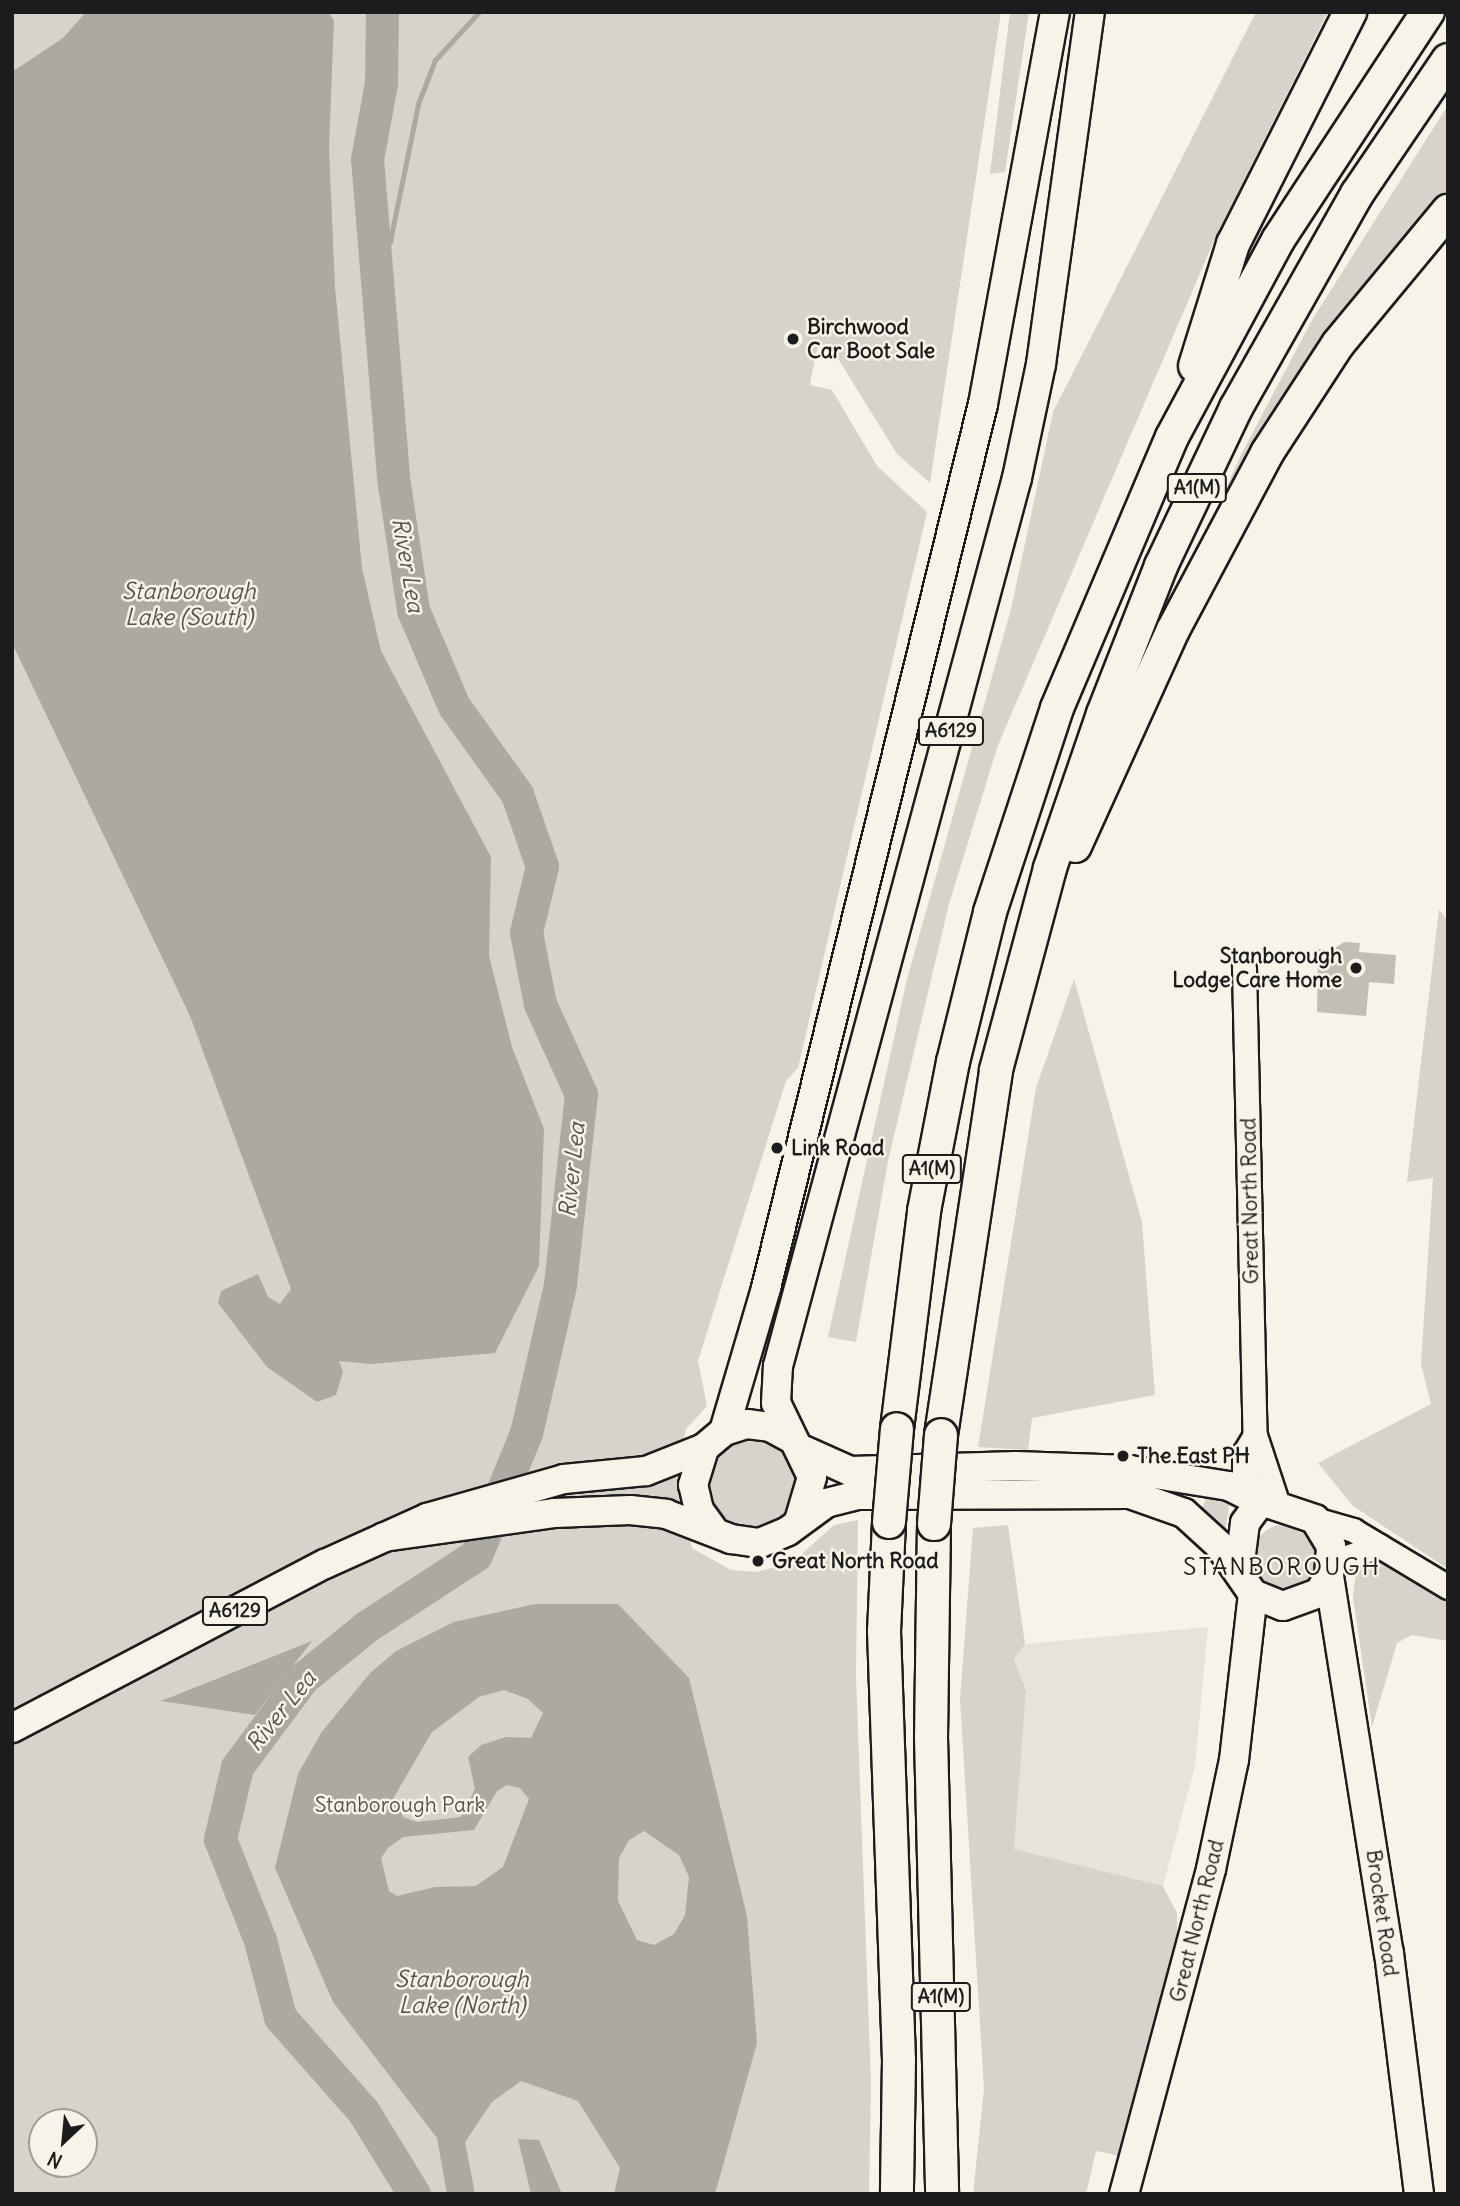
<!DOCTYPE html>
<style>
body{margin:0}
#map{position:relative;width:1460px;height:2206px;overflow:hidden;background:#f7f3e8;font-family:Delius,sans-serif}
div>[style]{position:absolute}
.built>*{inset:0;background:#e6e3d9}
.green>*{inset:0;background:#d7d3cb}
.round{border-radius:50%}
.water>*{inset:0;background:#aca9a2}
.stream>*{height:5px;margin:-2.5px;padding:0 2.5px;transform-origin:2.5px;border-radius:2.5px;background:#aca9a2}
.river>*{height:33px;margin:-16.5px;padding:0 16.5px;transform-origin:16.5px;border-radius:16.5px;background:#aca9a2}
.building>*{inset:0;background:#c0beb5}
.roads{filter:drop-shadow(2px 0 #1c1c1c) drop-shadow(-2px 0 #1c1c1c) drop-shadow(0 2px #1c1c1c) drop-shadow(0 -2px #1c1c1c)}
.minor>*{height:23px;margin:-11.5px;padding:0 11.5px;transform-origin:11.5px;border-radius:11.5px;background:#f7f3e8}
.major>*{height:28px;margin:-14px;padding:0 14px;transform-origin:14px;border-radius:14px;background:#f7f3e8}
.highway>*{height:32px;margin:-16px;padding:0 16px;transform-origin:16px;border-radius:16px;background:#f7f3e8}
.bridges{filter:drop-shadow(2px 0 #1c1c1c) drop-shadow(-2px 0 #1c1c1c) drop-shadow(0 2px #1c1c1c) drop-shadow(0 -2px #1c1c1c)}
.highway-bridge>*{height:32px;margin:-16px;padding:0 16px;transform-origin:16px;border-radius:16px;background:#f7f3e8}
.dots>*{width:19px;height:19px;translate:-50% -50%;box-sizing:border-box;border:4px solid #f7f3e8;border-radius:50%}
span{translate:-50% -50%;white-space:nowrap;text-align:center;line-height:1.15;-webkit-text-stroke:5px #f7f3e8;paint-order:stroke}
.shield-label span{padding:2px 5px;background:#f7f3e8;border:2px solid;border-radius:5px;-webkit-text-stroke-width:0}
.shield-label{font-size:19px;color:#1c1c1c;font-weight:700}
.poi-label{font-size:21px;color:#1c1c1c;font-weight:700}
.left{translate:0 -50%;text-align:left}
.right{translate:-100% -50%;text-align:right}
.street-label{font-size:21px;color:#1c1c1c}
.park-label{font-size:21px;color:#545351}
.water-label{font-size:23px;color:#565452;font-style:italic}
.quarter-label{font-size:24px;color:#1c1c1c;letter-spacing:2px}
.frame{position:absolute;inset:0;border:14px solid #1c1c1c;pointer-events:none}
.north{position:absolute;left:28px;top:2108px;width:70px;height:70px;box-sizing:border-box;background:#f7f3e8;border:2px solid #9f9d96;border-radius:50%;rotate:206deg;font-size:19px;font-weight:700;line-height:28px;text-align:center;color:#1c1c1c}
.north::after{content:'';display:block;margin:auto;width:24px;height:32px;background:#1c1c1c;clip-path:polygon(50% 0,100% 100%,50% 72%,0 100%)}
</style>
<div id="map">
<div class="built">
<i style="clip-path:polygon(1208px 1627px,1195px 1766px,1163px 1886px,1013px 1849px,1026px 1690px,1014px 1659px,1025px 1644px)"></i>
</div>
<div class="green">
<i style="clip-path:polygon(evenodd,12px 12px,1001px 12px,930px 483px,897px 454px,829px 344px,818px 346px,812px 373px,810px 385px,832px 390px,877px 466px,927px 512px,798px 1068px,786px 1081px,698px 1361px,707px 1406px,686px 1429px,676px 1476px,692px 1548px,731px 1570px,756px 1572px,793px 1562px,834px 1525px,858px 1520px,856px 1676px,871px 2082px,869px 2194px,12px 2194px,12px 12px,42px 2122px,84px 2122px,84px 2164px,42px 2164px,42px 2122px)"></i>
<i style="clip-path:polygon(1010px 12px,1029px 12px,1005px 172px,990px 174px)"></i>
<i style="clip-path:polygon(1256px 12px,1328px 12px,1216px 236px,998px 745px,949px 904px,888px 1161px,856px 1342px,828px 1337px,907px 979px,1011px 609px,1053px 412px)"></i>
<i style="clip-path:polygon(1448px 105px,1448px 195px,1411px 235px,1182px 584px,1241px 455px,1312px 320px)"></i>
<i style="clip-path:polygon(1439px 909px,1448px 922px,1448px 1569px,1353px 1506px,1318px 1463px,1431px 1404px,1421px 1364px,1433px 1178px,1407px 1182px)"></i>
<i style="clip-path:polygon(1074px 979px,1142px 1222px,1155px 1395px,1032px 1418px,1028px 1450px,978px 1447px,1036px 1088px)"></i>
<i class="round" style="left:709px;top:1441px;width:86px;height:86px"></i>
<i style="clip-path:polygon(1208px 1491px,1230px 1499px,1225px 1533px,1201px 1513px)"></i>
<i class="round" style="left:1252px;top:1524px;width:68px;height:68px"></i>
<i style="clip-path:polygon(1008px 1525px,1025px 1644px,1014px 1659px,1026px 1690px,1014px 1849px,1163px 1886px,1177px 1913px,1177px 1955px,1121px 2156px,1096px 2151px,1086px 2194px,973px 2194px,984px 2089px,960px 1699px,973px 1528px)"></i>
<i style="clip-path:polygon(1372px 1556px,1388px 1560px,1448px 1599px,1448px 1641px,1412px 1635px,1397px 1643px,1372px 1727px,1353px 1597px,1356px 1571px)"></i>
</div>
<div class="water">
<i style="clip-path:polygon(86px 12px,328px 12px,334px 20px,329px 147px,335px 287px,362px 568px,381px 651px,491px 857px,489px 956px,512px 1047px,544px 1129px,539px 1266px,495px 1353px,371px 1364px,339px 1361px,343px 1372px,336px 1395px,317px 1402px,267px 1367px,218px 1303px,221px 1291px,258px 1274px,268px 1297px,280px 1304px,291px 1289px,190px 1016px,12px 643px,12px 72px,63px 38px)"></i>
<i style="clip-path:polygon(evenodd,535px 1604px,618px 1604px,689px 1678px,747px 1916px,757px 2043px,715px 2194px,614px 2194px,620px 2168px,578px 2101px,521px 2081px,492px 2102px,465px 2142px,475px 2194px,447px 2194px,437px 2138px,333px 2002px,275px 1868px,298px 1774px,321px 1733px,370px 1673px,396px 1651px,454px 1622px,535px 1604px,504px 1690px,528px 1699px,543px 1713px,531px 1738px,506px 1737px,481px 1745px,468px 1757px,475px 1789px,461px 1817px,417px 1822px,403px 1817px,394px 1797px,432px 1732px,479px 1697px,504px 1690px,535px 1604px,507px 1785px,520px 1788px,529px 1799px,503px 1867px,476px 1886px,435px 1887px,397px 1896px,389px 1891px,381px 1858px,388px 1848px,403px 1837px,474px 1830px,497px 1791px,507px 1785px,535px 1604px,644px 1831px,679px 1855px,689px 1877px,685px 1915px,674px 1934px,654px 1945px,637px 1940px,618px 1901px,619px 1858px,629px 1840px,644px 1831px)"></i>
<i style="clip-path:polygon(312px 1641px,255px 1715px,161px 1701px)"></i>
<i style="clip-path:polygon(518px 2139px,539px 2140px,562px 2194px,531px 2194px)"></i>
</div>
<div class="stream">
<i style="left:374px;top:267px;width:31px;rotate:-58deg"></i>
<i style="left:390px;top:241px;width:140px;rotate:-78.4deg"></i>
<i style="left:418px;top:104px;width:47px;rotate:-68.9deg"></i>
<i style="left:435px;top:60px;width:65px;rotate:-47.5deg"></i>
</div>
<div class="river">
<i style="left:382px;top:12px;width:71px;rotate:90.8deg"></i>
<i style="left:381px;top:83px;width:77px;rotate:100.4deg"></i>
<i style="left:367px;top:159px;width:326px;rotate:85.3deg"></i>
<i style="left:394px;top:484px;width:127px;rotate:81.4deg"></i>
<i style="left:413px;top:610px;width:104px;rotate:66.9deg"></i>
<i style="left:454px;top:706px;width:108px;rotate:54.4deg"></i>
<i style="left:517px;top:794px;width:76px;rotate:70.9deg"></i>
<i style="left:542px;top:866px;width:68px;rotate:103.6deg"></i>
<i style="left:526px;top:932px;width:73px;rotate:79deg"></i>
<i style="left:540px;top:1004px;width:99px;rotate:65.5deg"></i>
<i style="left:581px;top:1094px;width:192px;rotate:96.3deg"></i>
<i style="left:560px;top:1285px;width:152px;rotate:102.9deg"></i>
<i style="left:526px;top:1433px;width:132px;rotate:112.3deg"></i>
<i style="left:476px;top:1555px;width:130px;rotate:146.9deg"></i>
<i style="left:367px;top:1626px;width:82px;rotate:140.9deg"></i>
<i style="left:303px;top:1678px;width:111px;rotate:126.6deg"></i>
<i style="left:237px;top:1767px;width:74px;rotate:103.3deg"></i>
<i style="left:220px;top:1839px;width:109px;rotate:68.4deg"></i>
<i style="left:260px;top:1940px;width:80px;rotate:75.4deg"></i>
<i style="left:280px;top:2017px;width:125px;rotate:48.6deg"></i>
<i style="left:363px;top:2111px;width:97px;rotate:58.4deg"></i>
</div>
<div class="building">
<i style="clip-path:polygon(1344px 942px,1360px 943px,1359px 952px,1396px 955px,1394px 984px,1369px 982px,1366px 1016px,1317px 1012px,1318px 949px,1332px 950px)"></i>
</div>
<div class="roads">
<div class="minor">
<i style="left:1244px;top:968px;width:467px;rotate:88.7deg"></i>
<i style="left:1255px;top:1435px;width:71px;rotate:71.8deg"></i>
<i style="left:1255px;top:1435px;width:21px;rotate:121deg"></i>
<i style="left:1244px;top:1453px;width:24px;rotate:90deg"></i>
<i style="left:1244px;top:1477px;width:29px;rotate:55deg"></i>
<i style="left:1315px;top:1519px;width:40px;rotate:16deg"></i>
<i style="left:1353px;top:1530px;width:111px;rotate:31deg"></i>
<i style="left:1332px;top:1562px;width:50px;rotate:-18.8deg"></i>
</div>
<div class="major">
<i style="left:724px;top:1431px;width:149px;rotate:-73.6deg"></i>
<i style="left:766px;top:1288px;width:910px;rotate:-76.21deg"></i>
<i style="left:983px;top:404px;width:399px;rotate:-79.6deg"></i>
<i style="left:801px;top:1449px;width:54px;rotate:24.2deg"></i>
<i style="left:850px;top:1471px;width:166px;rotate:-1.7deg"></i>
<i style="left:1016px;top:1466px;width:114px;rotate:2deg"></i>
<i style="left:1130px;top:1470px;width:100px;rotate:9.2deg"></i>
<i style="left:1229px;top:1486px;width:35px;rotate:27deg"></i>
<i style="left:799px;top:1521px;width:46px;rotate:-73.5deg"></i>
<i style="left:812px;top:1477px;width:82px;rotate:-115.9deg"></i>
<i style="left:776px;top:1403px;width:37px;rotate:-87deg"></i>
<i style="left:778px;top:1366px;width:920px;rotate:-74.94deg"></i>
<i style="left:1017px;top:478px;width:116px;rotate:-78.1deg"></i>
<i style="left:1041px;top:364px;width:355px;rotate:-82.1deg"></i>
<i style="left:712px;top:1528px;width:22px;rotate:-126deg"></i>
<i style="left:699px;top:1510px;width:26px;rotate:-103deg"></i>
<i style="left:693px;top:1485px;width:39px;rotate:-73deg"></i>
<i style="left:704px;top:1448px;width:26px;rotate:-40deg"></i>
<i style="left:724px;top:1431px;width:24px;rotate:-17deg"></i>
<i style="left:747px;top:1424px;width:23px;rotate:7deg"></i>
<i style="left:770px;top:1427px;width:24px;rotate:28deg"></i>
<i style="left:384px;top:1537px;width:173px;rotate:-8deg"></i>
<i style="left:555px;top:1513px;width:75px;rotate:-2.3deg"></i>
<i style="left:630px;top:1510px;width:36px;rotate:6deg"></i>
<i style="left:666px;top:1514px;width:70px;rotate:21deg"></i>
<i style="left:731px;top:1539px;width:29px;rotate:8deg"></i>
<i style="left:760px;top:1543px;width:30px;rotate:-23deg"></i>
<i style="left:788px;top:1531px;width:47px;rotate:-36.4deg"></i>
<i style="left:826px;top:1503px;width:34px;rotate:-14deg"></i>
<i style="left:859px;top:1495px;width:271px;rotate:-0.2deg"></i>
<i style="left:1130px;top:1494px;width:57px;rotate:19.4deg"></i>
<i style="left:1184px;top:1513px;width:47px;rotate:42.4deg"></i>
<i style="left:1219px;top:1545px;width:60px;rotate:55.2deg"></i>
<i style="left:1253px;top:1594px;width:32px;rotate:22deg"></i>
<i style="left:1283px;top:1606px;width:38px;rotate:-20deg"></i>
<i style="left:1319px;top:1593px;width:20px;rotate:-60deg"></i>
<i style="left:1329px;top:1576px;width:30px;rotate:-86deg"></i>
<i style="left:1331px;top:1546px;width:31px;rotate:-121deg"></i>
<i style="left:1315px;top:1519px;width:57px;rotate:-161.6deg"></i>
<i style="left:1261px;top:1501px;width:27px;rotate:126deg"></i>
<i style="left:1245px;top:1523px;width:47px;rotate:97.3deg"></i>
<i style="left:1329px;top:1576px;width:382px;rotate:81deg"></i>
<i style="left:1389px;top:1953px;width:243px;rotate:82.9deg"></i>
<i style="left:12px;top:1728px;width:353px;rotate:-27.7deg"></i>
<i style="left:325px;top:1564px;width:112px;rotate:-24.3deg"></i>
<i style="left:427px;top:1518px;width:142px;rotate:-15.9deg"></i>
<i style="left:564px;top:1479px;width:82px;rotate:-5.6deg"></i>
<i style="left:646px;top:1471px;width:62px;rotate:-21.6deg"></i>
<i style="left:1124px;top:2194px;width:336px;rotate:-75deg"></i>
<i style="left:1211px;top:1869px;width:111px;rotate:-78.1deg"></i>
<i style="left:1234px;top:1760px;width:167px;rotate:-83.5deg"></i>
</div>
<div class="highway">
<i style="left:1195px;top:366px;width:128px;rotate:-72.7deg"></i>
<i style="left:1233px;top:244px;width:260px;rotate:-63.2deg"></i>
<i style="left:1075px;top:846px;width:237px;rotate:-65.6deg"></i>
<i style="left:1173px;top:630px;width:200px;rotate:-62deg"></i>
<i style="left:1267px;top:453px;width:130px;rotate:-56.9deg"></i>
<i style="left:1338px;top:344px;width:173px;rotate:-50.4deg"></i>
<i style="left:897px;top:1429px;width:220px;rotate:-82.9deg"></i>
<i style="left:924px;top:1211px;width:152px;rotate:-79deg"></i>
<i style="left:953px;top:1062px;width:154px;rotate:-76.1deg"></i>
<i style="left:990px;top:912px;width:215px;rotate:-71.8deg"></i>
<i style="left:1057px;top:708px;width:294px;rotate:-67deg"></i>
<i style="left:1172px;top:437px;width:224px;rotate:-61.7deg"></i>
<i style="left:1278px;top:240px;width:273px;rotate:-56.7deg"></i>
<i style="left:941px;top:1435px;width:369px;rotate:-81.4deg"></i>
<i style="left:996px;top:1070px;width:209px;rotate:-75deg"></i>
<i style="left:1050px;top:868px;width:163px;rotate:-71deg"></i>
<i style="left:1103px;top:714px;width:159px;rotate:-68.6deg"></i>
<i style="left:1161px;top:566px;width:175px;rotate:-64.6deg"></i>
<i style="left:1236px;top:408px;width:246px;rotate:-60.5deg"></i>
<i style="left:1357px;top:194px;width:162px;rotate:-55.8deg"></i>
<i style="left:889px;top:1522px;width:109px;rotate:92.6deg"></i>
<i style="left:884px;top:1631px;width:429px;rotate:88deg"></i>
<i style="left:899px;top:2060px;width:134px;rotate:90.9deg"></i>
<i style="left:934px;top:1524px;width:213px;rotate:90.8deg"></i>
<i style="left:931px;top:1737px;width:457px;rotate:88.6deg"></i>
</div>
</div>
<div class="bridges">
<div class="highway-bridge">
<i style="left:889px;top:1522px;width:93px;rotate:-85.1deg"></i>
<i style="left:934px;top:1524px;width:89px;rotate:-85.5deg"></i>
</div>
</div>
<div class="dots">
<i style="left:793px;top:339px;background:#1c1c1c"></i>
<i style="left:1356px;top:968px;background:#1c1c1c"></i>
<i style="left:777px;top:1148px;background:#1c1c1c"></i>
<i style="left:1123px;top:1456px;background:#1c1c1c"></i>
<i style="left:758px;top:1561px;background:#1c1c1c"></i>
</div>
<div class="shield-label">
<span style="left:1197px;top:488px">A1(M)</span>
<span style="left:951px;top:731px">A6129</span>
<span style="left:932px;top:1169px">A1(M)</span>
<span style="left:235px;top:1611px">A6129</span>
<span style="left:941px;top:1997px">A1(M)</span>
</div>
<div class="poi-label">
<span class="left" style="left:807px;top:339px">Birchwood<br>Car Boot Sale</span>
<span class="right" style="left:1342px;top:968px">Stanborough<br>Lodge Care Home</span>
<span class="left" style="left:791px;top:1148px">Link Road</span>
<span class="left" style="left:1137px;top:1456px">The East PH</span>
<span class="left" style="left:772px;top:1561px">Great North Road</span>
</div>
<div class="street-label">
<span style="left:1250px;top:1201px;rotate:-91deg">Great North Road</span>
<span style="left:1382px;top:1913px;rotate:82deg">Brocket Road</span>
<span style="left:1197px;top:1921px;rotate:-76deg">Great North Road</span>
</div>
<div class="park-label">
<span style="left:400px;top:1805px">Stanborough Park</span>
</div>
<div class="water-label">
<span style="left:408px;top:565px;rotate:80deg">River Lea</span>
<span style="left:189px;top:604px">Stanborough<br>Lake (South)</span>
<span style="left:572px;top:1170px;rotate:-84deg">River Lea</span>
<span style="left:281px;top:1711px;rotate:-51deg">River Lea</span>
<span style="left:462px;top:1992px">Stanborough<br>Lake (North)</span>
</div>
<div class="quarter-label">
<span style="left:1282px;top:1567px">STANBOROUGH</span>
</div>
<div class="frame"></div>
<div class="north">N</div>
</div>
